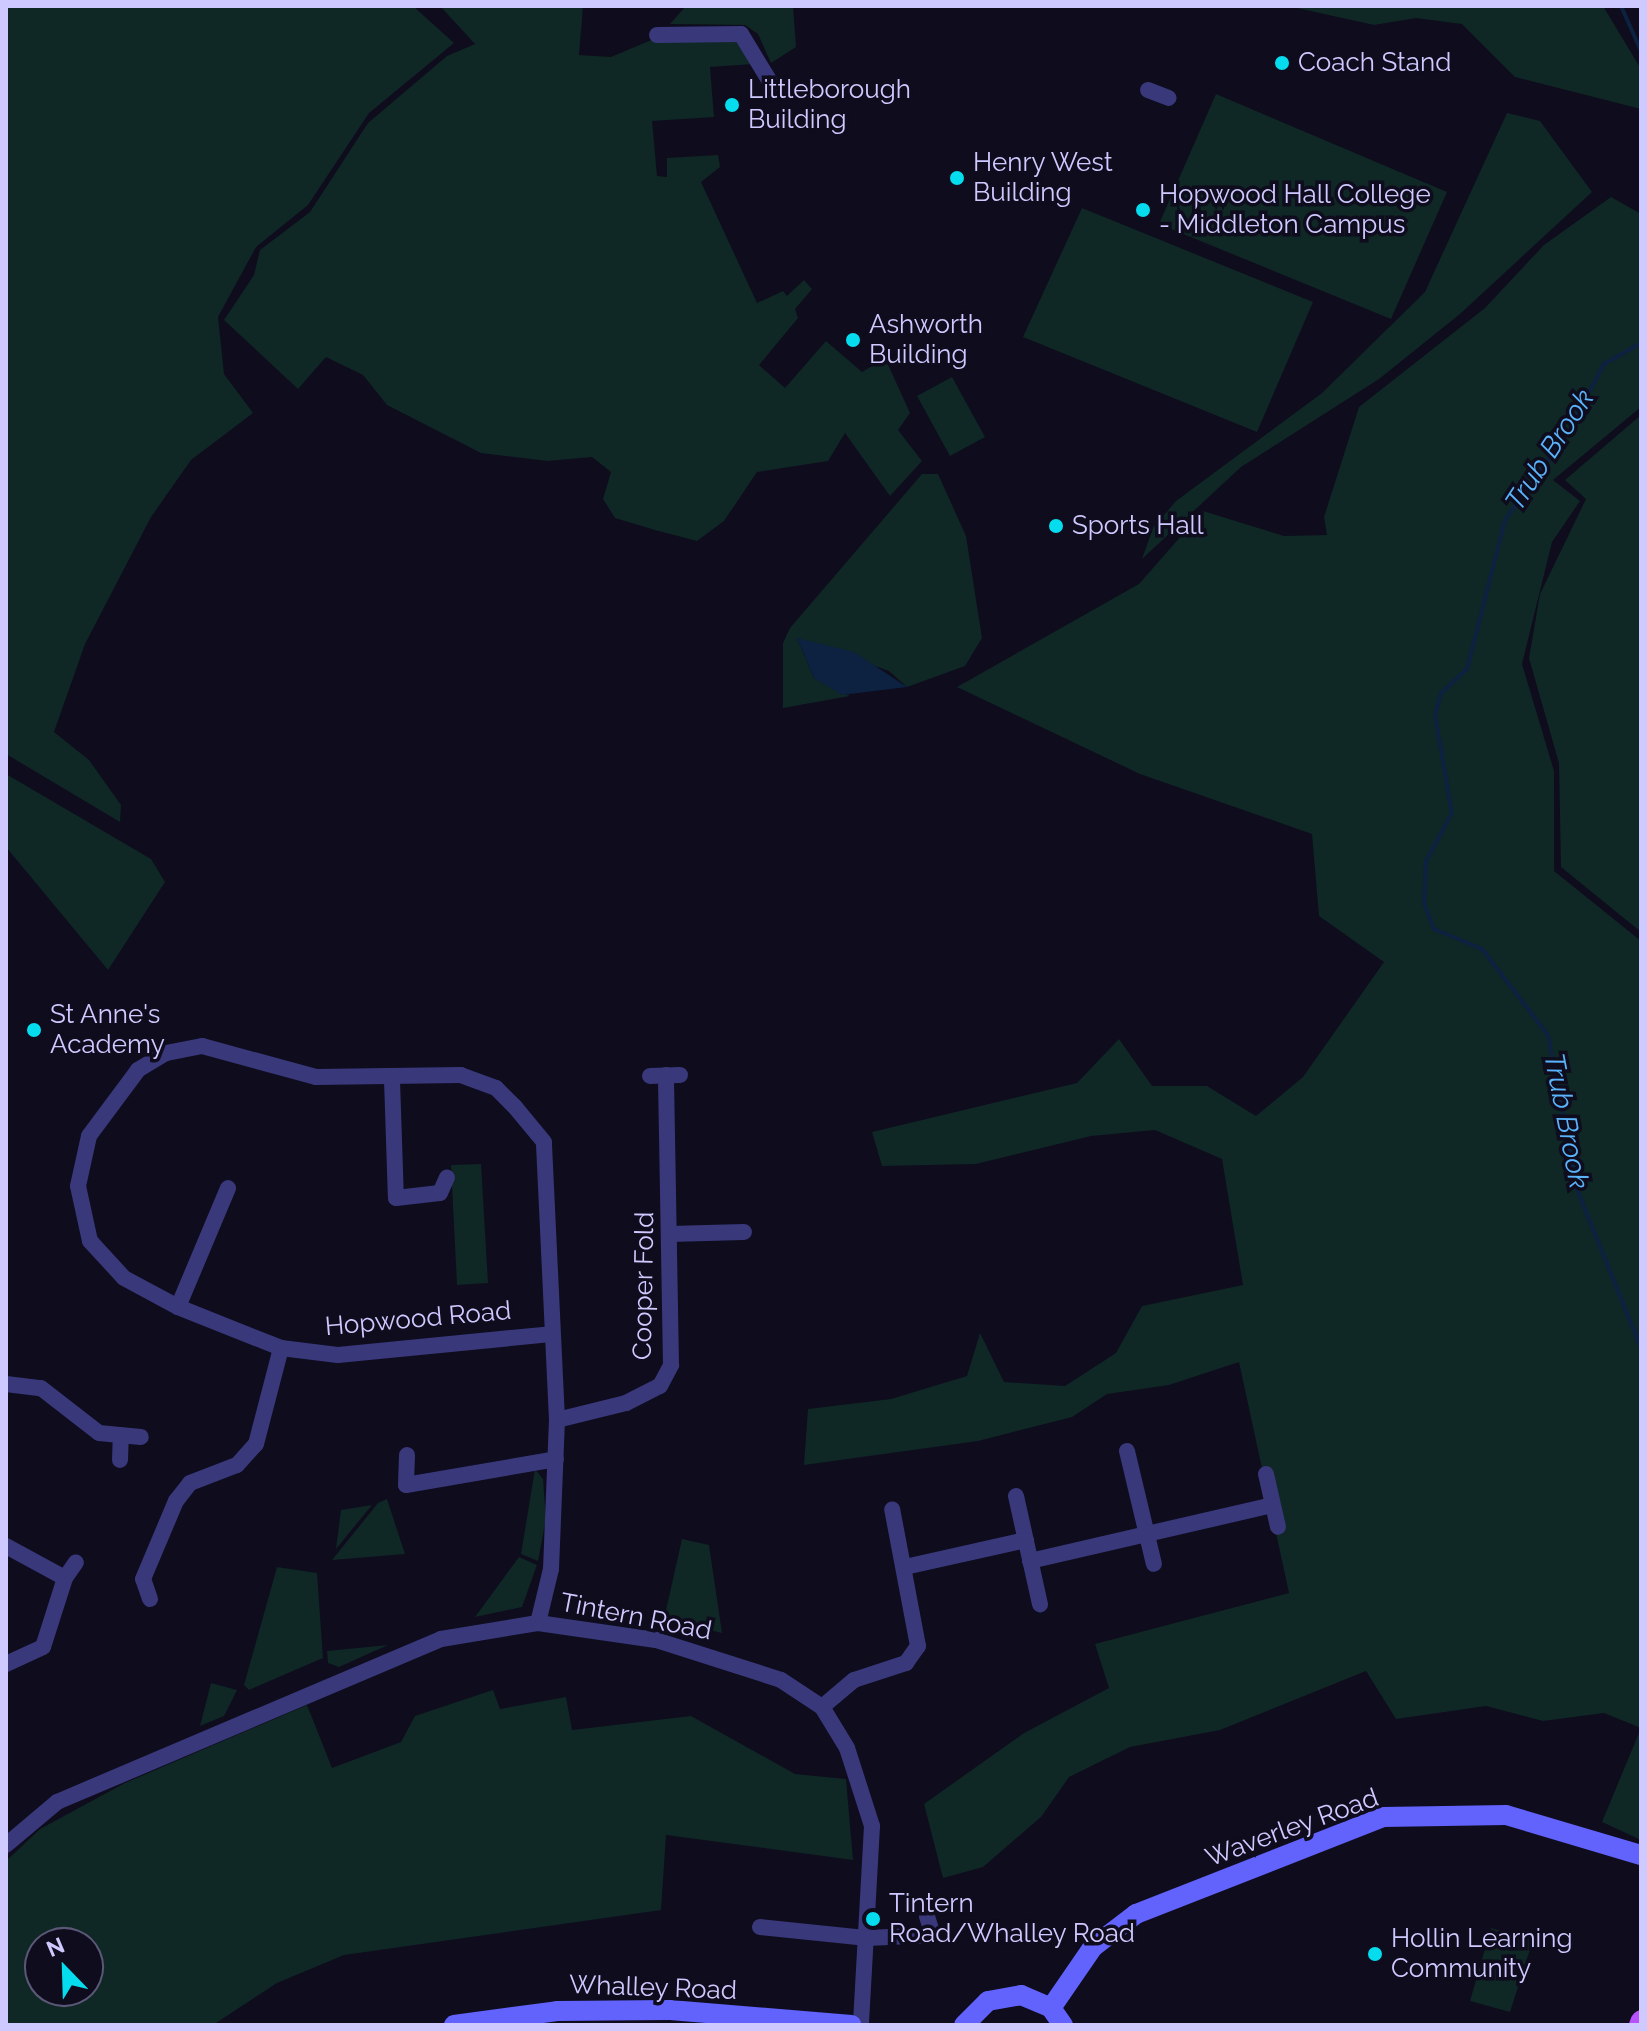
<!DOCTYPE html>
<style>
body{margin:0}
#map{position:relative;width:1647px;height:2031px;overflow:hidden;background:#0e0c1d;font-family:Raleway,sans-serif}
div>[style]{position:absolute}
.green>*{inset:0;background:#0f2725}
.water>*{inset:0;background:#0c2240}
.stream>*{height:4px;margin:-2px;padding:0 2px;transform-origin:2px;border-radius:2px;background:#0c2240}
.street>*{height:16px;margin:-8px;padding:0 8px;transform-origin:8px;border-radius:8px;background:#39387b}
.secondary>*{height:20px;margin:-10px;padding:0 10px;transform-origin:10px;border-radius:10px;background:#6262fc}
.primary>*{height:20px;margin:-10px;padding:0 10px;transform-origin:10px;border-radius:10px;background:#b853fb}
.dots>*{width:22px;height:22px;translate:-50% -50%;box-sizing:border-box;border:4px solid #0e0c1d;border-radius:50%}
span{translate:-50% -50%;white-space:nowrap;text-align:center;line-height:1.15;-webkit-text-stroke:7px #0e0c1d;paint-order:stroke}
.poi-label{font-size:26px;color:#cec9fe}
.left{translate:0 -50%;text-align:left}
.street-label{font-size:26px;color:#cec9fe}
.water-label{font-size:28px;color:#59b4fb;font-style:italic}
.frame{position:absolute;inset:0;border:8px solid #cec9fe;pointer-events:none}
.north{position:absolute;left:24px;top:1927px;width:80px;height:80px;box-sizing:border-box;background:#0e0c1d;border:2px solid #5b5877;border-radius:50%;rotate:337deg;font-size:22px;font-weight:700;line-height:32px;text-align:center;color:#cec9fe}
.north::after{content:'';display:block;margin:auto;width:28px;height:36px;background:#05dcee;clip-path:polygon(50% 0,100% 100%,50% 72%,0 100%)}
</style>
<div id="map">
<div class="green">
<i style="clip-path:polygon(6px 6px,413px 6px,454px 43px,369px 113px,308px 205px,256px 247px,218px 317px,224px 374px,253px 413px,191px 460px,151px 517px,85px 644px,54px 732px,89px 760px,121px 805px,120px 822px,6px 754px)"></i>
<i style="clip-path:polygon(440px 6px,583px 6px,579px 55px,611px 57px,656px 38px,730px 33px,754px 64px,710px 67px,714px 117px,652px 121px,657px 176px,667px 177px,667px 158px,718px 155px,720px 167px,701px 182px,757px 303px,783px 291px,787px 296px,804px 280px,812px 289px,795px 309px,798px 318px,759px 365px,785px 388px,826px 341px,862px 372px,885px 358px,910px 413px,898px 430px,922px 461px,890px 496px,845px 433px,828px 461px,757px 472px,724px 521px,697px 541px,655px 530px,615px 518px,603px 499px,611px 472px,592px 457px,547px 461px,481px 453px,387px 405px,363px 375px,326px 357px,298px 389px,224px 320px,254px 275px,260px 250px,310px 212px,368px 123px,447px 56px,475px 44px)"></i>
<i style="clip-path:polygon(686px 6px,793px 6px,796px 47px,771px 63px,758px 34px,745px 25px,670px 24px)"></i>
<i style="clip-path:polygon(1288px 6px,1603px 6px,1641px 69px,1641px 109px,1515px 77px,1462px 24px,1416px 18px,1374px 25px)"></i>
<i style="clip-path:polygon(1216px 94px,1447px 192px,1391px 319px,1159px 224px)"></i>
<i style="clip-path:polygon(1507px 113px,1540px 121px,1592px 192px,1460px 314px,1379px 379px,1241px 467px,1142px 559px,1153px 528px,1176px 501px,1322px 393px,1425px 292px)"></i>
<i style="clip-path:polygon(1611px 197px,1641px 214px,1641px 407px,1553px 480px,1580px 501px,1552px 542px,1522px 664px,1554px 771px,1554px 871px,1641px 941px,1641px 1728px,1604px 1713px,1543px 1721px,1486px 1706px,1396px 1719px,1366px 1671px,1220px 1730px,1130px 1747px,1069px 1777px,1041px 1817px,983px 1867px,943px 1878px,924px 1804px,1024px 1733px,1109px 1688px,1095px 1644px,1289px 1593px,1239px 1362px,1169px 1385px,1107px 1394px,1072px 1417px,978px 1441px,804px 1465px,808px 1409px,891px 1399px,967px 1376px,980px 1333px,1004px 1382px,1065px 1386px,1116px 1353px,1142px 1306px,1243px 1285px,1222px 1159px,1155px 1130px,1091px 1136px,976px 1164px,882px 1166px,872px 1132px,1077px 1083px,1119px 1039px,1152px 1086px,1207px 1086px,1256px 1116px,1303px 1077px,1384px 962px,1319px 916px,1312px 834px,1140px 774px,957px 687px,1139px 584px,1203px 511px,1284px 536px,1327px 535px,1324px 517px,1359px 407px,1485px 308px,1544px 245px)"></i>
<i style="clip-path:polygon(1082px 208px,1313px 302px,1257px 432px,1023px 337px)"></i>
<i style="clip-path:polygon(952px 377px,985px 437px,950px 456px,917px 396px)"></i>
<i style="clip-path:polygon(1641px 415px,1641px 932px,1561px 867px,1559px 763px,1529px 658px,1540px 594px,1586px 499px,1565px 480px)"></i>
<i style="clip-path:polygon(922px 474px,938px 474px,966px 536px,982px 638px,965px 666px,907px 687px,889px 671px,797px 638px,814px 678px,850px 696px,783px 708px,783px 643px,790px 628px)"></i>
<i style="clip-path:polygon(6px 774px,151px 859px,165px 882px,108px 970px,6px 847px)"></i>
<i style="clip-path:polygon(481px 1164px,488px 1283px,457px 1285px,451px 1165px)"></i>
<i style="clip-path:polygon(535px 1469px,543px 1479px,546px 1519px,538px 1561px,521px 1554px)"></i>
<i style="clip-path:polygon(387px 1499px,405px 1554px,332px 1560px,378px 1503px)"></i>
<i style="clip-path:polygon(372px 1505px,336px 1549px,341px 1510px)"></i>
<i style="clip-path:polygon(682px 1539px,709px 1545px,722px 1633px,664px 1619px)"></i>
<i style="clip-path:polygon(519px 1557px,537px 1565px,522px 1607px,475px 1617px)"></i>
<i style="clip-path:polygon(277px 1567px,317px 1573px,323px 1658px,249px 1690px,244px 1685px)"></i>
<i style="clip-path:polygon(388px 1645px,339px 1667px,328px 1663px,327px 1651px)"></i>
<i style="clip-path:polygon(211px 1683px,237px 1690px,224px 1716px,200px 1726px)"></i>
<i style="clip-path:polygon(evenodd,493px 1690px,500px 1709px,566px 1697px,572px 1730px,691px 1716px,795px 1774px,846px 1779px,853px 1860px,666px 1835px,661px 1910px,344px 1955px,277px 1983px,213px 2025px,6px 2025px,6px 1861px,40px 1829px,125px 1783px,307px 1705px,332px 1768px,401px 1742px,415px 1716px,493px 1690px,40px 1943px,88px 1943px,88px 1991px,40px 1991px,40px 1943px)"></i>
<i style="clip-path:polygon(1641px 1728px,1641px 1840px,1602px 1822px)"></i>
<i style="clip-path:polygon(1491px 1928px,1533px 1940px,1510px 2012px,1470px 2001px)"></i>
</div>
<div class="water">
<i style="clip-path:polygon(797px 638px,854px 652px,907px 687px,842px 695px,814px 678px)"></i>
</div>
<div class="stream">
<i style="left:1621px;top:6px;width:49px;rotate:66deg"></i>
<i style="left:1641px;top:343px;width:43px;rotate:150.4deg"></i>
<i style="left:1604px;top:364px;width:78px;rotate:118.2deg"></i>
<i style="left:1567px;top:433px;width:107px;rotate:125.5deg"></i>
<i style="left:1505px;top:520px;width:154px;rotate:104.3deg"></i>
<i style="left:1467px;top:669px;width:35px;rotate:137deg"></i>
<i style="left:1441px;top:693px;width:23px;rotate:105deg"></i>
<i style="left:1435px;top:715px;width:99px;rotate:80.2deg"></i>
<i style="left:1452px;top:813px;width:55px;rotate:118.4deg"></i>
<i style="left:1426px;top:861px;width:42px;rotate:92.7deg"></i>
<i style="left:1424px;top:903px;width:28px;rotate:69deg"></i>
<i style="left:1434px;top:929px;width:52px;rotate:22.6deg"></i>
<i style="left:1482px;top:949px;width:108px;rotate:52.5deg"></i>
<i style="left:1548px;top:1035px;width:160px;rotate:79.2deg"></i>
<i style="left:1578px;top:1192px;width:168px;rotate:68deg"></i>
</div>
<div class="street">
<i style="left:657px;top:35px;width:84px;rotate:-0.7deg"></i>
<i style="left:741px;top:34px;width:60px;rotate:58.7deg"></i>
<i style="left:1148px;top:90px;width:22px;rotate:21deg"></i>
<i style="left:650px;top:1076px;width:30px;rotate:-2deg"></i>
<i style="left:392px;top:1080px;width:118px;rotate:88.1deg"></i>
<i style="left:396px;top:1198px;width:44px;rotate:-6.5deg"></i>
<i style="left:440px;top:1193px;width:17px;rotate:-66deg"></i>
<i style="left:669px;top:1234px;width:75px;rotate:-1.5deg"></i>
<i style="left:178px;top:1307px;width:129px;rotate:-67.2deg"></i>
<i style="left:6px;top:1384px;width:35px;rotate:7deg"></i>
<i style="left:41px;top:1388px;width:73px;rotate:37.8deg"></i>
<i style="left:99px;top:1433px;width:42px;rotate:5.4deg"></i>
<i style="left:557px;top:1420px;width:71px;rotate:-13.8deg"></i>
<i style="left:626px;top:1403px;width:38px;rotate:-27deg"></i>
<i style="left:660px;top:1386px;width:24px;rotate:-62deg"></i>
<i style="left:671px;top:1365px;width:290px;rotate:-91deg"></i>
<i style="left:1127px;top:1451px;width:116px;rotate:76.6deg"></i>
<i style="left:407px;top:1455px;width:30px;rotate:92deg"></i>
<i style="left:406px;top:1485px;width:152px;rotate:-9.8deg"></i>
<i style="left:120px;top:1460px;width:25px;rotate:-88deg"></i>
<i style="left:1266px;top:1474px;width:54px;rotate:77.2deg"></i>
<i style="left:1016px;top:1496px;width:111px;rotate:77.5deg"></i>
<i style="left:6px;top:1546px;width:67px;rotate:28.5deg"></i>
<i style="left:65px;top:1578px;width:72px;rotate:107.7deg"></i>
<i style="left:43px;top:1647px;width:41px;rotate:155.3deg"></i>
<i style="left:1030px;top:1561px;width:249px;rotate:-13deg"></i>
<i style="left:905px;top:1567px;width:124px;rotate:-12.6deg"></i>
<i style="left:65px;top:1578px;width:19px;rotate:-55deg"></i>
<i style="left:150px;top:1599px;width:21px;rotate:-109deg"></i>
<i style="left:143px;top:1579px;width:85px;rotate:-67.1deg"></i>
<i style="left:176px;top:1501px;width:23px;rotate:-52deg"></i>
<i style="left:190px;top:1483px;width:50px;rotate:-21deg"></i>
<i style="left:237px;top:1465px;width:28px;rotate:-48deg"></i>
<i style="left:256px;top:1444px;width:99px;rotate:-75.4deg"></i>
<i style="left:538px;top:1623px;width:56px;rotate:-76.5deg"></i>
<i style="left:551px;top:1569px;width:149px;rotate:-87.7deg"></i>
<i style="left:557px;top:1420px;width:278px;rotate:-92.7deg"></i>
<i style="left:544px;top:1142px;width:45px;rotate:-129.6deg"></i>
<i style="left:515px;top:1107px;width:27px;rotate:-135deg"></i>
<i style="left:496px;top:1088px;width:37px;rotate:-160deg"></i>
<i style="left:461px;top:1075px;width:145px;rotate:179.2deg"></i>
<i style="left:316px;top:1077px;width:118px;rotate:-164.8deg"></i>
<i style="left:202px;top:1046px;width:37px;rotate:169deg"></i>
<i style="left:166px;top:1053px;width:33px;rotate:149deg"></i>
<i style="left:138px;top:1070px;width:82px;rotate:126.6deg"></i>
<i style="left:89px;top:1136px;width:51px;rotate:102.4deg"></i>
<i style="left:78px;top:1186px;width:56px;rotate:77.7deg"></i>
<i style="left:90px;top:1241px;width:50px;rotate:47.4deg"></i>
<i style="left:124px;top:1278px;width:61px;rotate:28.2deg"></i>
<i style="left:178px;top:1307px;width:111px;rotate:21.7deg"></i>
<i style="left:281px;top:1348px;width:57px;rotate:7deg"></i>
<i style="left:338px;top:1355px;width:214px;rotate:-5.6deg"></i>
<i style="left:822px;top:1707px;width:42px;rotate:-40.2deg"></i>
<i style="left:854px;top:1680px;width:55px;rotate:-18.1deg"></i>
<i style="left:906px;top:1663px;width:21px;rotate:-55deg"></i>
<i style="left:918px;top:1646px;width:139px;rotate:-100.7deg"></i>
<i style="left:6px;top:1845px;width:67px;rotate:-40.1deg"></i>
<i style="left:57px;top:1802px;width:417px;rotate:-23deg"></i>
<i style="left:441px;top:1639px;width:98px;rotate:-9.4deg"></i>
<i style="left:538px;top:1623px;width:119px;rotate:8.2deg"></i>
<i style="left:656px;top:1640px;width:131px;rotate:17.7deg"></i>
<i style="left:781px;top:1680px;width:49px;rotate:33.4deg"></i>
<i style="left:822px;top:1707px;width:48px;rotate:58.6deg"></i>
<i style="left:847px;top:1748px;width:82px;rotate:72.2deg"></i>
<i style="left:872px;top:1826px;width:199px;rotate:93.2deg"></i>
<i style="left:760px;top:1927px;width:108px;rotate:5.9deg"></i>
<i style="left:867px;top:1938px;width:66px;rotate:-2.6deg"></i>
<i style="left:933px;top:1935px;width:20px;rotate:-108deg"></i>
</div>
<div class="secondary">
<i style="left:1051px;top:2008px;width:74px;rotate:-55.5deg"></i>
<i style="left:1093px;top:1947px;width:54px;rotate:-37.5deg"></i>
<i style="left:1136px;top:1914px;width:265px;rotate:-21.4deg"></i>
<i style="left:1383px;top:1817px;width:123px;rotate:-0.9deg"></i>
<i style="left:1506px;top:1815px;width:141px;rotate:16.5deg"></i>
<i style="left:454px;top:2025px;width:104px;rotate:-7.7deg"></i>
<i style="left:557px;top:2011px;width:113px;rotate:-0.5deg"></i>
<i style="left:670px;top:2010px;width:182px;rotate:4.7deg"></i>
<i style="left:964px;top:2025px;width:34px;rotate:-45deg"></i>
<i style="left:988px;top:2001px;width:34px;rotate:-10deg"></i>
<i style="left:1021px;top:1995px;width:33px;rotate:23deg"></i>
<i style="left:1051px;top:2008px;width:21px;rotate:55deg"></i>
</div>
<div class="primary">
<i style="left:1639px;top:2025px;width:5px;rotate:-68deg"></i>
</div>
<div class="dots">
<i style="left:1282px;top:63px;background:#05dcee"></i>
<i style="left:732px;top:105px;background:#05dcee"></i>
<i style="left:957px;top:178px;background:#05dcee"></i>
<i style="left:1143px;top:210px;background:#05dcee"></i>
<i style="left:853px;top:340px;background:#05dcee"></i>
<i style="left:1056px;top:526px;background:#05dcee"></i>
<i style="left:34px;top:1030px;background:#05dcee"></i>
<i style="left:873px;top:1919px;background:#05dcee"></i>
<i style="left:1375px;top:1954px;background:#05dcee"></i>
</div>
<div class="poi-label">
<span class="left" style="left:1298px;top:63px">Coach Stand</span>
<span class="left" style="left:748px;top:105px">Littleborough<br>Building</span>
<span class="left" style="left:973px;top:178px">Henry West<br>Building</span>
<span class="left" style="left:1159px;top:210px">Hopwood Hall College<br>- Middleton Campus</span>
<span class="left" style="left:869px;top:340px">Ashworth<br>Building</span>
<span class="left" style="left:1072px;top:526px">Sports Hall</span>
<span class="left" style="left:50px;top:1030px">St Anne's<br>Academy</span>
<span class="left" style="left:889px;top:1919px">Tintern<br>Road/Whalley Road</span>
<span class="left" style="left:1391px;top:1954px">Hollin Learning<br>Community</span>
</div>
<div class="street-label">
<span style="left:644px;top:1286px;rotate:-89deg">Cooper Fold</span>
<span style="left:418px;top:1319px;rotate:-5deg">Hopwood Road</span>
<span style="left:636px;top:1617px;rotate:11deg">Tintern Road</span>
<span style="left:1292px;top:1828px;rotate:-20deg">Waverley Road</span>
<span style="left:653px;top:1988px;rotate:2deg">Whalley Road</span>
</div>
<div class="water-label">
<span style="left:1550px;top:450px;rotate:-57deg">Trub Brook</span>
<span style="left:1566px;top:1121px;rotate:79deg">Trub Brook</span>
</div>
<div class="frame"></div>
<div class="north">N</div>
</div>
